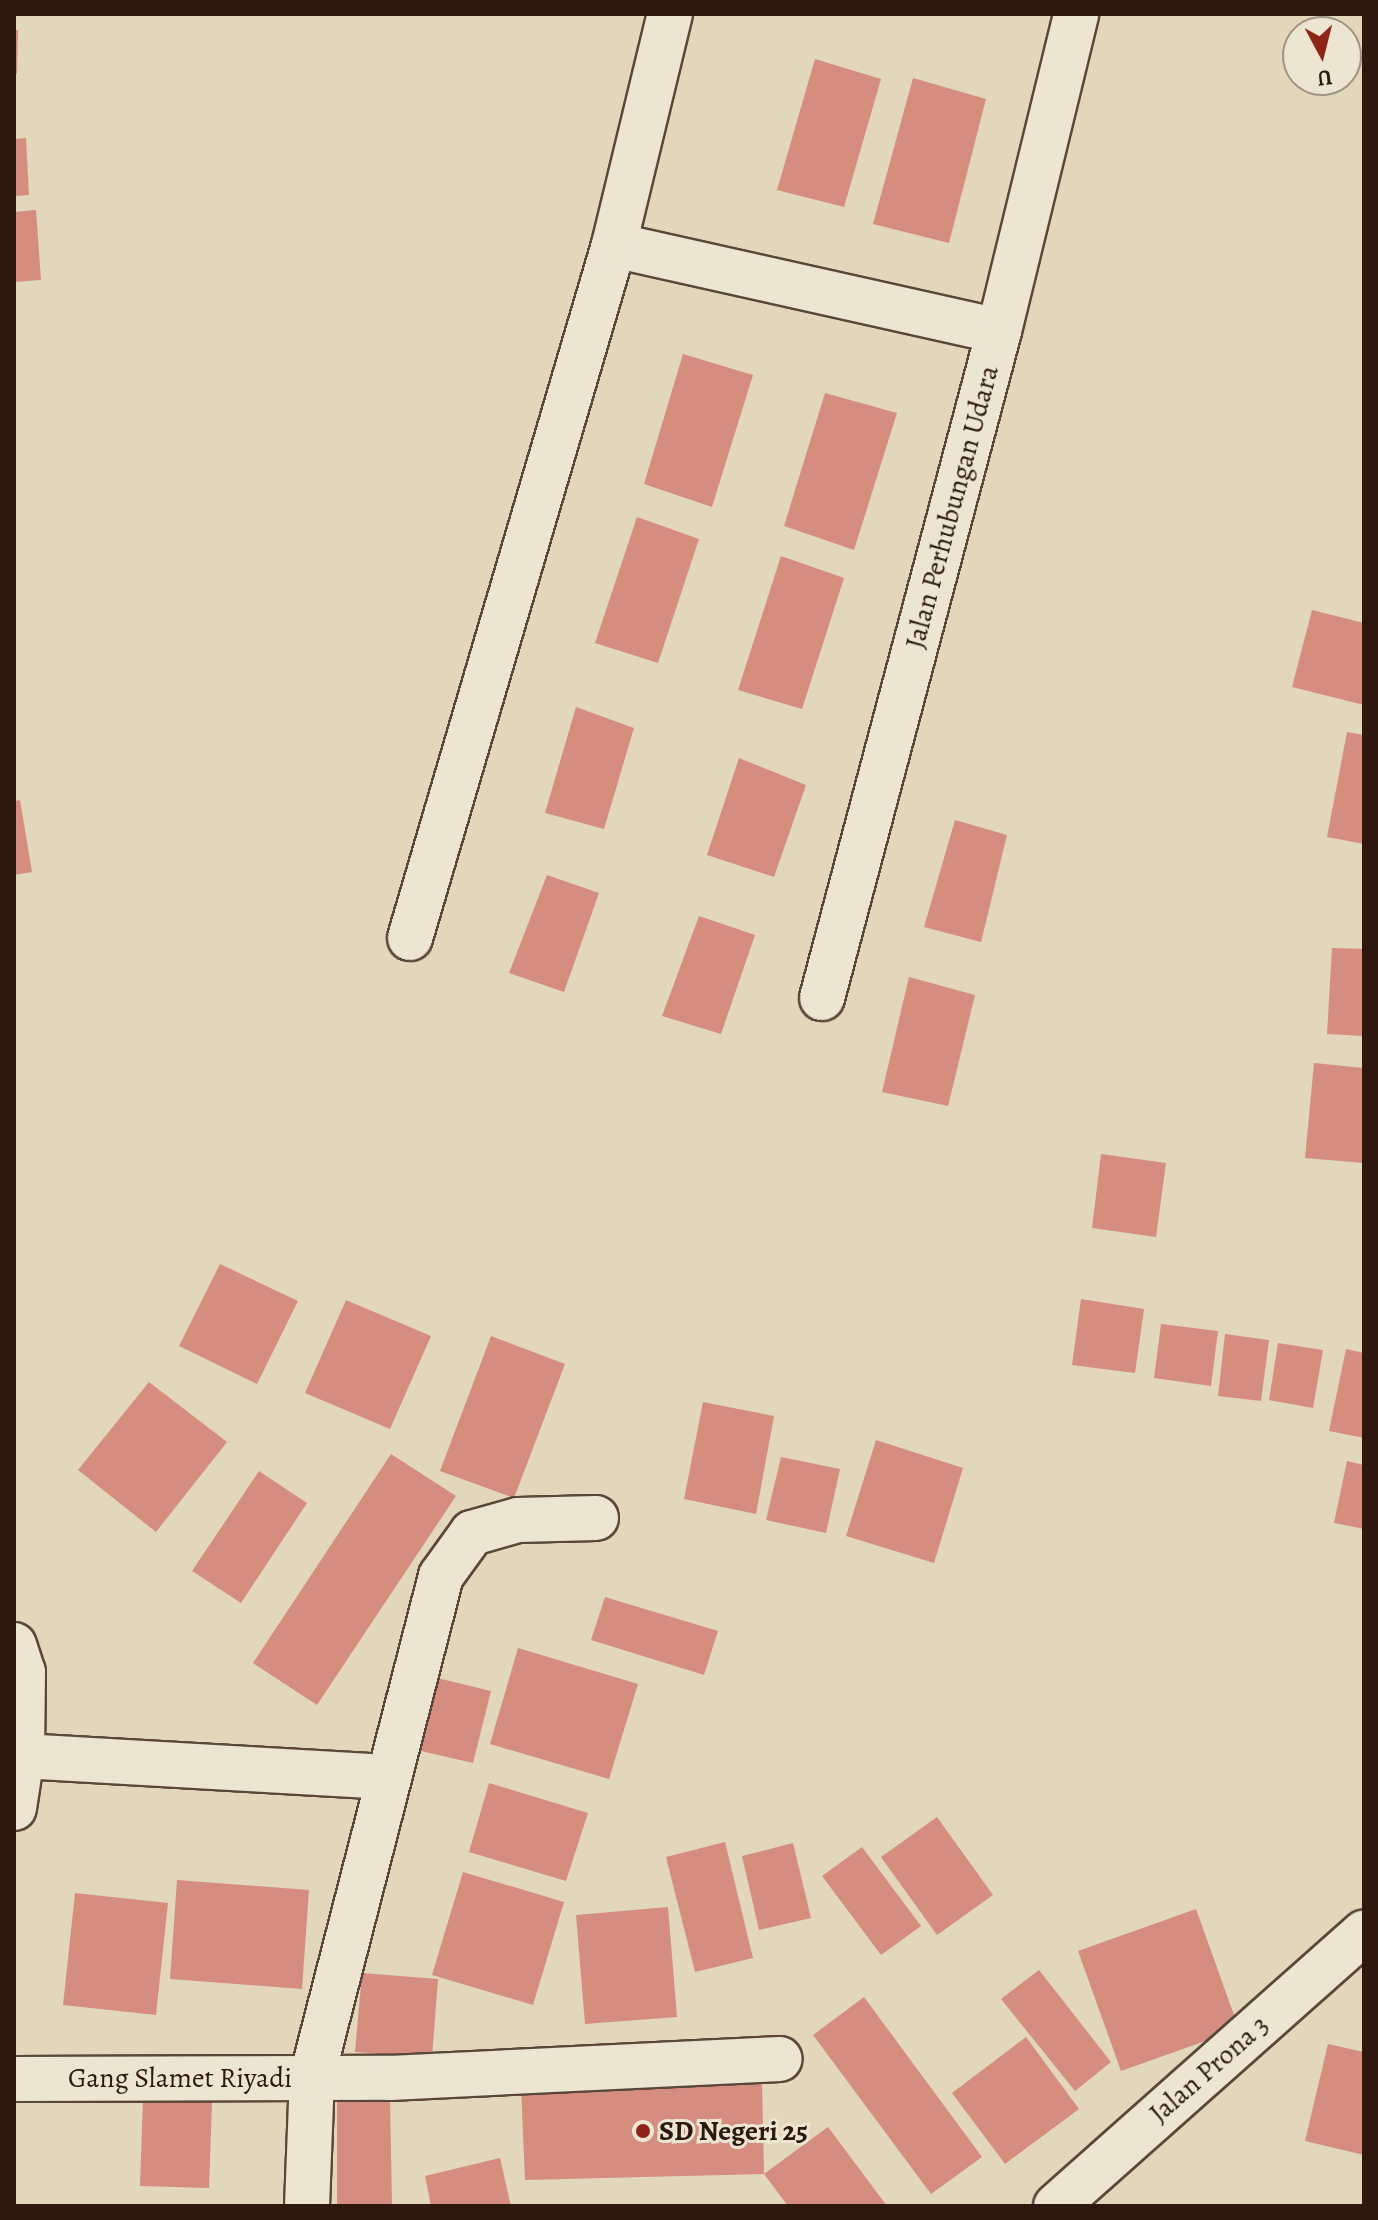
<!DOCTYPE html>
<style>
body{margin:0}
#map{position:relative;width:1378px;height:2220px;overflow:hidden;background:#e2d7ba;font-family:Alegreya,serif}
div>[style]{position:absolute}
.building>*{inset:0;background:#d58d80}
.roads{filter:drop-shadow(2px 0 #5a4739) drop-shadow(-2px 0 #5a4739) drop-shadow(0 2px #5a4739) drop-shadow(0 -2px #5a4739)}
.minor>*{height:44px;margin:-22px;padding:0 22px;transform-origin:22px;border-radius:22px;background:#ece5d2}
.dots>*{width:22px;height:22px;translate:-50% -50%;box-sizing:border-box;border:4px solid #ece5d2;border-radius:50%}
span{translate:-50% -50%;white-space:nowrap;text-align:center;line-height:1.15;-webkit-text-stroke:6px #ece5d2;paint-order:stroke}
.street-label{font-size:28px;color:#2d170e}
.poi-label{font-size:28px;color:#2d170e;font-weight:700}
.left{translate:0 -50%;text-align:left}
.frame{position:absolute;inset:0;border:16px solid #2d170e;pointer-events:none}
.north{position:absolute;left:1282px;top:16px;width:80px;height:80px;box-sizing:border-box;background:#ece5d2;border:2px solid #a09384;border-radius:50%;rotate:173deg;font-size:22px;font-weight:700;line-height:32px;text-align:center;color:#2d170e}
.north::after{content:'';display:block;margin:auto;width:28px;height:36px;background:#8f2418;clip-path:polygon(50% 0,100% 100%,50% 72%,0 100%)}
</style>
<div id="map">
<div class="building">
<i style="clip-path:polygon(14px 30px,18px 30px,17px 74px,14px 74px)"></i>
<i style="clip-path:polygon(815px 59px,881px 79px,844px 207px,777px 190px)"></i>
<i style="clip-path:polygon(913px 78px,986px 99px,949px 243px,873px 224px)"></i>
<i style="clip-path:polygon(26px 138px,29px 195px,14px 196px,14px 139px)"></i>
<i style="clip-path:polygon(36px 210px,41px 280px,14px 282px,14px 212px)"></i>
<i style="clip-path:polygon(683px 354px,753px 375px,712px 507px,644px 484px)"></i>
<i style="clip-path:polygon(825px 393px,897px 413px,854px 550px,784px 526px)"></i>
<i style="clip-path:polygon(637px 517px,699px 539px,658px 663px,595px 643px)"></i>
<i style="clip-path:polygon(781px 556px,844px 578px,802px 709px,738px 690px)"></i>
<i style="clip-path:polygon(1312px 610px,1364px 623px,1364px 705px,1292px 687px)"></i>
<i style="clip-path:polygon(576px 707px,634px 728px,604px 829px,545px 813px)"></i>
<i style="clip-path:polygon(1347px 732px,1364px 735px,1364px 844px,1327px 837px)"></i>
<i style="clip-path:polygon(739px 758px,806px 785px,774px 877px,707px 855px)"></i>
<i style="clip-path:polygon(20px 800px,32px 872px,14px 875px,14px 801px)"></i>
<i style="clip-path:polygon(955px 820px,1007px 835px,981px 942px,924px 927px)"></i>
<i style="clip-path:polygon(547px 875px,599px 893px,564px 992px,509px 973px)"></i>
<i style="clip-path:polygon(699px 916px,755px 935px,721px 1034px,662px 1016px)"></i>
<i style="clip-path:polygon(1332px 948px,1364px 949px,1364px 1036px,1327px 1034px)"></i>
<i style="clip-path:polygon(909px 977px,975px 995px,948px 1106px,882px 1092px)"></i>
<i style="clip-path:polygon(1314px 1063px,1364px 1068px,1364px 1163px,1305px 1158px)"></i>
<i style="clip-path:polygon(1101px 1154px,1166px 1163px,1156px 1237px,1092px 1228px)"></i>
<i style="clip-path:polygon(220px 1264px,298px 1301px,257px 1384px,179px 1346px)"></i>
<i style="clip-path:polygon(1081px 1299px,1144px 1309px,1135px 1373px,1072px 1365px)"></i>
<i style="clip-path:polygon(346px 1300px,431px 1336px,390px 1429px,305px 1393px)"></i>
<i style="clip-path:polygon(1161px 1324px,1218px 1331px,1211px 1386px,1154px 1378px)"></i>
<i style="clip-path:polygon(1225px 1334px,1269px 1340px,1261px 1401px,1218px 1396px)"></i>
<i style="clip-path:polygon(491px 1336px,565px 1364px,514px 1498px,440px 1471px)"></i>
<i style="clip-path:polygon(1278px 1343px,1323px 1350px,1313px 1408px,1269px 1400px)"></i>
<i style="clip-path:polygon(1346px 1349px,1364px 1353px,1364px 1438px,1329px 1431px)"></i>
<i style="clip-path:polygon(149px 1382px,227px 1442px,156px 1532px,78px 1470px)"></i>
<i style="clip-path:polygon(703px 1402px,774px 1416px,756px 1514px,684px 1499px)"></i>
<i style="clip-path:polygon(876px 1440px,963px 1468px,934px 1563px,846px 1536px)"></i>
<i style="clip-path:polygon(391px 1454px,456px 1496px,317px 1705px,253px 1663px)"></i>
<i style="clip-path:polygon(781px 1457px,840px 1469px,826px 1533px,766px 1520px)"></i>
<i style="clip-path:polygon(1347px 1461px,1364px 1465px,1364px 1529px,1334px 1523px)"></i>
<i style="clip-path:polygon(259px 1471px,307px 1503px,241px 1603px,192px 1571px)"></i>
<i style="clip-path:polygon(605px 1597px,718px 1631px,704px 1675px,591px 1640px)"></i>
<i style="clip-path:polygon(518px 1648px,638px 1684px,609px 1779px,490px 1744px)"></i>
<i style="clip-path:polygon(425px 1675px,491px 1691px,473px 1763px,408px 1748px)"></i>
<i style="clip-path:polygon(489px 1783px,588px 1813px,566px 1881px,469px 1852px)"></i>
<i style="clip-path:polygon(937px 1817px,993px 1895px,937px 1935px,881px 1857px)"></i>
<i style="clip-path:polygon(725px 1842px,753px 1958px,695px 1972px,666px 1857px)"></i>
<i style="clip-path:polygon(793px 1843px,811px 1918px,759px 1930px,742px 1856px)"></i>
<i style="clip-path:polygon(862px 1847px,921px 1926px,881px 1955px,822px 1876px)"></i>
<i style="clip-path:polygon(463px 1872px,564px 1902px,533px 2005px,432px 1975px)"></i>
<i style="clip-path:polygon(177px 1880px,309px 1890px,302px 1989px,170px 1979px)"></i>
<i style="clip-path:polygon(75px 1893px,168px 1903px,156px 2015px,63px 2005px)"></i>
<i style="clip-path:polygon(668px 1907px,677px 2017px,585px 2024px,576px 1915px)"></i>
<i style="clip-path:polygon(1196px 1909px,1239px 2029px,1121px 2071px,1078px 1951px)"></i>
<i style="clip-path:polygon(1039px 1970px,1111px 2062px,1075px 2091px,1001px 1999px)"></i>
<i style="clip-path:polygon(362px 1973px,438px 1979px,432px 2058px,355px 2052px)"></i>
<i style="clip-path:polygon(864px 1997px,982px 2157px,931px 2194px,813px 2035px)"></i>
<i style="clip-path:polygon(1026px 2037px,1079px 2109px,1005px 2164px,952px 2093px)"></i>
<i style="clip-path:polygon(1328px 2044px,1364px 2052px,1364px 2155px,1305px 2141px)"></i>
<i style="clip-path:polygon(762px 2081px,764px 2174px,525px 2180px,521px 2088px)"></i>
<i style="clip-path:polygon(337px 2097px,390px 2098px,392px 2206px,337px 2206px)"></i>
<i style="clip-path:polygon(143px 2099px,212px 2102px,209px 2188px,140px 2186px)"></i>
<i style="clip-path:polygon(828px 2127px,887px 2206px,788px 2206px,764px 2174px)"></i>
<i style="clip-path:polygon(500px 2158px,511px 2206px,431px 2206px,425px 2176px)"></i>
</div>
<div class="roads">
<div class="minor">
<i style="left:614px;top:245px;width:394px;rotate:12.6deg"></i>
<i style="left:410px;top:938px;width:722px;rotate:-73.6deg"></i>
<i style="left:614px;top:245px;width:238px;rotate:-76.4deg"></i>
<i style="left:822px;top:998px;width:690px;rotate:-75.14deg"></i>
<i style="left:999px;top:331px;width:326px;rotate:-76.3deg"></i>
<i style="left:14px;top:1645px;width:28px;rotate:72deg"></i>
<i style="left:23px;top:1672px;width:84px;rotate:90.7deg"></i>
<i style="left:14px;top:1808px;width:53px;rotate:-81.3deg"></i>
<i style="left:22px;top:1756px;width:366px;rotate:3.3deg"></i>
<i style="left:14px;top:2079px;width:376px;rotate:-0.2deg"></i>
<i style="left:390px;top:2078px;width:390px;rotate:-2.8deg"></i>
<i style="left:307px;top:2206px;width:129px;rotate:-87.8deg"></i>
<i style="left:312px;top:2077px;width:517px;rotate:-75.56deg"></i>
<i style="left:441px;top:1576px;width:53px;rotate:-54.2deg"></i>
<i style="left:472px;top:1533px;width:48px;rotate:-15.8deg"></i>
<i style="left:518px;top:1520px;width:78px;rotate:-1.5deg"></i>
<i style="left:1056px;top:2206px;width:412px;rotate:-41.6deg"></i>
</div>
</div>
<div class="dots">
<i style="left:643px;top:2131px;background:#8f2418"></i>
</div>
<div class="street-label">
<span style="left:952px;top:507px;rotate:-75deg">Jalan Perhubungan Udara</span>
<span style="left:1209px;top:2069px;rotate:-41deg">Jalan Prona 3</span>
<span style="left:180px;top:2078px">Gang Slamet Riyadi</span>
</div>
<div class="poi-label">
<span class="left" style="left:659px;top:2131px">SD Negeri 25</span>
</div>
<div class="frame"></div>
<div class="north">U</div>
</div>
